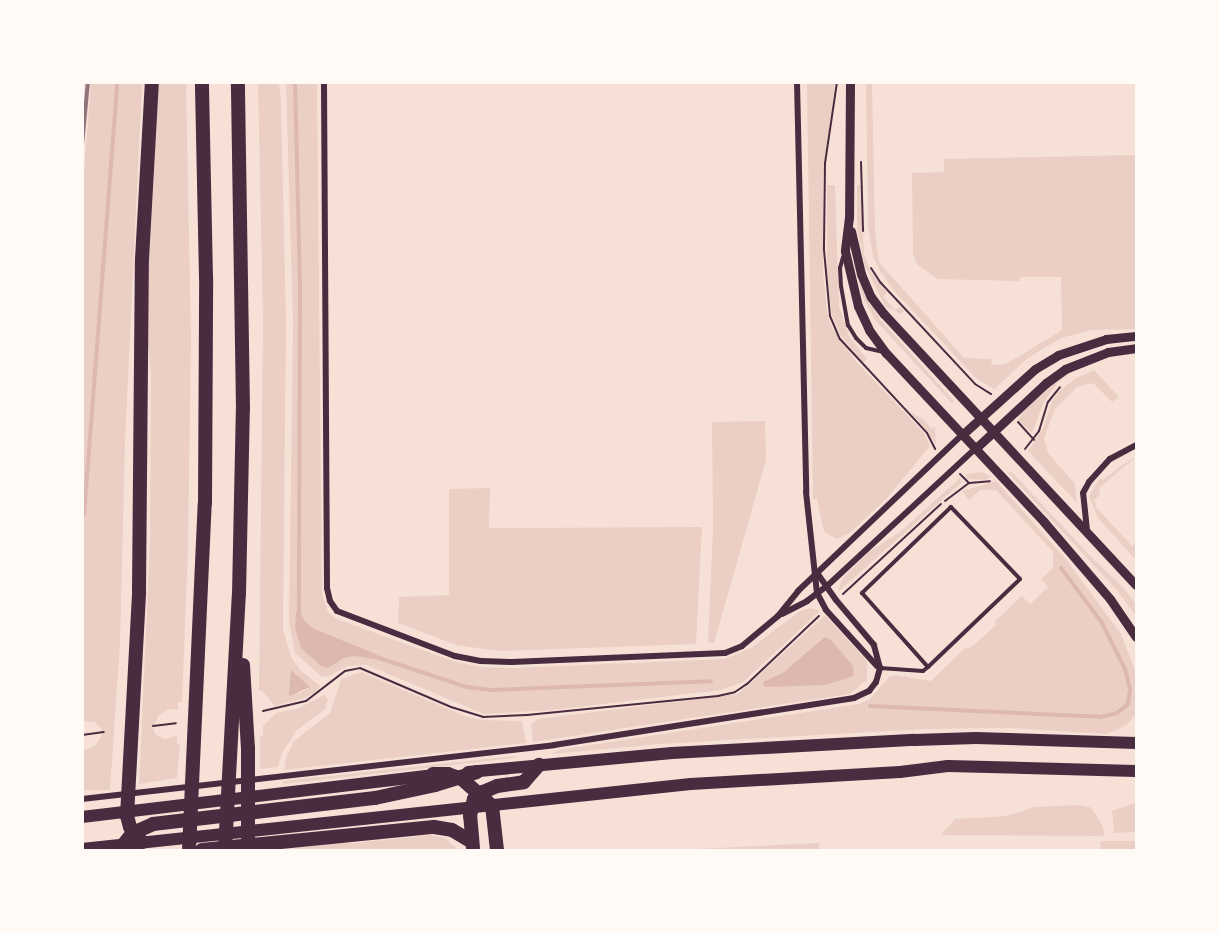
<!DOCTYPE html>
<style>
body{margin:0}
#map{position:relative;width:1219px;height:933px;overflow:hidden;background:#f7e1d7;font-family:"Public Sans",sans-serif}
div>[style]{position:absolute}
.green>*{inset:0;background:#ebcfc5}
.water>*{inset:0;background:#dcb8b0}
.stream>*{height:4px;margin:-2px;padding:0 2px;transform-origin:2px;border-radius:2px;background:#dcb8b0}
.path>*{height:2px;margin:-1px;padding:0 1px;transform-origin:1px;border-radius:1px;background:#4a2c40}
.service>*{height:4px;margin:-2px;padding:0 2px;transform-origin:2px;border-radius:2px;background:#4a2c40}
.minor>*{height:6px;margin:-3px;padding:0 3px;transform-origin:3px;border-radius:3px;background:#4a2c40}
.tertiary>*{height:9px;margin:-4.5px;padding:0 4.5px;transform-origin:4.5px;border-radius:4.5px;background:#4a2c40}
.primary>*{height:12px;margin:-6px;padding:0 6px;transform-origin:6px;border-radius:6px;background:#4a2c40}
.motorway>*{height:14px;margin:-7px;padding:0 7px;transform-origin:7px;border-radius:7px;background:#4a2c40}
.rail>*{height:4px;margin:-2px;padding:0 2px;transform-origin:2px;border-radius:2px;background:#8f747c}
span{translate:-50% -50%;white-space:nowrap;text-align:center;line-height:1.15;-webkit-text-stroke:4.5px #fffaf5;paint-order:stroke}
.frame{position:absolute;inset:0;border:84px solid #fffaf5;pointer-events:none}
</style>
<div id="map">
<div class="green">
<i style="clip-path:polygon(91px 83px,142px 83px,125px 442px,120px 644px,110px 790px,83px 790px,83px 751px,95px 746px,104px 732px,95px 722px,82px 721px,83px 184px)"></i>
<i style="clip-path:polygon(156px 83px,186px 83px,191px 338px,188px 548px,182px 702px,178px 702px,178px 710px,169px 709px,159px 715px,153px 727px,155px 734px,164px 739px,177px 736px,177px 744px,180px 744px,177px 778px,139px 784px,150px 542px,151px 376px,146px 320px)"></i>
<i style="clip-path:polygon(evenodd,258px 83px,279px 83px,281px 103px,286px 321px,283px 629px,291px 657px,300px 670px,320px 686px,317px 691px,305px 698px,275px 706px,262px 691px,259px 691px,263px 321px,258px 83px,291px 671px,309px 687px,309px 688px,298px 694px,291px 671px)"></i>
<i style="clip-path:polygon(286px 83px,317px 83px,322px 594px,328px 612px,337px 619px,453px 661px,480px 667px,511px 668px,724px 659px,751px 648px,800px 611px,811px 608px,820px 611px,743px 682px,721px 690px,552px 710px,484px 714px,367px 665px,347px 666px,330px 676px,322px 677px,295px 653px,289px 622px,293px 323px)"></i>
<i style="clip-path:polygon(807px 83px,835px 83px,823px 177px,823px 271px,827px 311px,832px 328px,855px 360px,924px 433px,930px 446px,887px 498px,851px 532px,837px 539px,824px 532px,817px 499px,813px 499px)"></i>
<i style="clip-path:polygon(866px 83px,872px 83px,875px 231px,879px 262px,964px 358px,991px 359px,992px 365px,1006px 364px,1062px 330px,1061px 277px,1020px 277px,1019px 281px,937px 279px,917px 264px,913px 254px,912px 173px,944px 172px,944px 159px,1136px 155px,1136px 329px,1091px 330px,1061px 338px,1028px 358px,994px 389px,977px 379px,894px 291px,880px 271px,873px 256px,868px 226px)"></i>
<i style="clip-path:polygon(827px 185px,835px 185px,839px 306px,849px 336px,867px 359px,863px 363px,840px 335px,832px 315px,827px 275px)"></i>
<i style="clip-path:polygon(857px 185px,860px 185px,864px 254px,871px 272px,887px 293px,883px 297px,895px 310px,900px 307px,904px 311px,901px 314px,885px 306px,865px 266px,857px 229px)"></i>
<i style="clip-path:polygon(856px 272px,880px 319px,954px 401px,952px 403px,875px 320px,863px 298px)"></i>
<i style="clip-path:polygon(1136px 350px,1136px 354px,1109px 357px,1076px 369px,1058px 382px,1044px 402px,1032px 433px,1018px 420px,1024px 409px,1056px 380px,1075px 367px,1086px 361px)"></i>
<i style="clip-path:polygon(1094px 370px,1119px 397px,1112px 402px,1093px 383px,1077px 387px,1055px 409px,1044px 438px,1048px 453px,1075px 484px,1077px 503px,1028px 451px,1043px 428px,1052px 402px,1058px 392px,1076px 378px)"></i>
<i style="clip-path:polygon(910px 412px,923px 419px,932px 429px,935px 426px,936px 445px,928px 432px)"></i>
<i style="clip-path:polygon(765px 421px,766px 460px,714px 643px,708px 643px,713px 527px,712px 422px)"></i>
<i style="clip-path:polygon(1136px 457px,1099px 488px,1100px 494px,1094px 501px,1097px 504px,1095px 506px,1132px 546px,1136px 542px,1136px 560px,1098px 518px,1089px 496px,1100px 478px,1103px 480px,1125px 463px)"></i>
<i style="clip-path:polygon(1011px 471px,1091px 557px,1122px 586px,1136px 604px,1136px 616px,1116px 589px,1008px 473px)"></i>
<i style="clip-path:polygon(981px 472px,991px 476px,985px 480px,967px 479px,966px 474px)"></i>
<i style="clip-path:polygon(960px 478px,962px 482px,838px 592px,842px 579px,869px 552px,900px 532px)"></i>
<i style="clip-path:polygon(996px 481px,1065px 558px,1121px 634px,1136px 673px,1136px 714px,1127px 725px,1107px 734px,1011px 728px,925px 729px,660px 744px,552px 754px,558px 750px,859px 704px,870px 699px,889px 677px,896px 675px,931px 681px,966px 647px,969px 649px,996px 625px,994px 622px,1022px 596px,1030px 604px,1048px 587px,1041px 579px,1053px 568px,1053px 552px,996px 490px,980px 490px,969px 500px,962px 491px)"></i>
<i style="clip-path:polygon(490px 488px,489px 528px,702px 527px,696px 644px,499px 651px,456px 645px,398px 623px,399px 597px,449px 595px,449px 489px)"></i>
<i style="clip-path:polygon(evenodd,825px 615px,867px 661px,867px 680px,849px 694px,533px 742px,531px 725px,537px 719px,738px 694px,825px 615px,823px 637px,854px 676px,826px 685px,763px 682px,784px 672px,823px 637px)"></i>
<i style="clip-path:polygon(361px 672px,465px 716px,483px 720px,522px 721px,526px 743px,284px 770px,286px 757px,294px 741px,330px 713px,341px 679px)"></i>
<i style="clip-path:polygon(324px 695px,328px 699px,325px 709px,297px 730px,282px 753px,278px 767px,260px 769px,260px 736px,263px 735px,263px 726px,276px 713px,299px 708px)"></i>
<i style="clip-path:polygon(515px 756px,515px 758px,283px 784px,283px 781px)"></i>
<i style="clip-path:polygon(1136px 802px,1136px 832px,1114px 833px,1112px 811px)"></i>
<i style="clip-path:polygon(1079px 805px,1090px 807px,1099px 819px,1105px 833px,1102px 836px,941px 835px,955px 819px,1007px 816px,1034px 807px)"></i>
<i style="clip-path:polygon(431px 835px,445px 838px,458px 850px,280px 850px,307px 847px,307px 843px,355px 843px)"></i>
<i style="clip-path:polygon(1100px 841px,1136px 841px,1136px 850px,1101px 850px)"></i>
<i style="clip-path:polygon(819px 843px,819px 850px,696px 849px)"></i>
</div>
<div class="water">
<i style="clip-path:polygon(296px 613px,300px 613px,305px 621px,314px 629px,376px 654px,374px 659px,354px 656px,344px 658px,328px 668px,321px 666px,301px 648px,295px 628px)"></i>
<i style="clip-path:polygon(824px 637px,831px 640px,853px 666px,854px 676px,826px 685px,764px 687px,763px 682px,784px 672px)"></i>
<i style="clip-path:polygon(291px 670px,310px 687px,289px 696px)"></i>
</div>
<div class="stream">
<i style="left:295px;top:82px;width:205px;rotate:88.6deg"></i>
<i style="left:300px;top:287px;width:330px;rotate:90.2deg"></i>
<i style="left:84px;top:515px;width:434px;rotate:-85.6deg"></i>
<i style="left:373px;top:656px;width:99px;rotate:18.3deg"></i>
<i style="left:467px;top:687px;width:23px;rotate:7deg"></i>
<i style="left:490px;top:690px;width:221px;rotate:-2.3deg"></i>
<i style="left:870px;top:706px;width:230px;rotate:2.7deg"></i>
<i style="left:1100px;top:717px;width:17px;rotate:-13deg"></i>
<i style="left:1117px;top:713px;width:14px;rotate:-39deg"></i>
<i style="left:1128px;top:704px;width:15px;rotate:-82deg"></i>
<i style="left:1130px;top:689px;width:21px;rotate:-104deg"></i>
<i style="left:1125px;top:669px;width:51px;rotate:-116.6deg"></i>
<i style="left:1102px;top:623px;width:69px;rotate:-126.7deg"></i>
</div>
<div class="path">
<i style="left:837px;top:82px;width:82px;rotate:98.4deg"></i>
<i style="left:825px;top:163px;width:87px;rotate:90.7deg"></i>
<i style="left:824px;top:250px;width:66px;rotate:84.8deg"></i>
<i style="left:830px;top:316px;width:25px;rotate:67deg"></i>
<i style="left:840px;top:339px;width:128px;rotate:47.2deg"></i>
<i style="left:927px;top:433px;width:18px;rotate:63deg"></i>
<i style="left:861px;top:162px;width:69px;rotate:88.3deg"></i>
<i style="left:871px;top:268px;width:17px;rotate:57deg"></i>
<i style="left:880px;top:282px;width:139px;rotate:47deg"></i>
<i style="left:975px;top:384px;width:19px;rotate:32deg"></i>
<i style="left:1018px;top:422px;width:24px;rotate:48deg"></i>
<i style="left:1025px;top:449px;width:23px;rotate:-52deg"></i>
<i style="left:1039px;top:431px;width:30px;rotate:-73deg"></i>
<i style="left:1048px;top:402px;width:19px;rotate:-51deg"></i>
<i style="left:960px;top:474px;width:13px;rotate:45deg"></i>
<i style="left:969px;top:483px;width:21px;rotate:-5deg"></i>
<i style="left:945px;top:501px;width:30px;rotate:-37deg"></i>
<i style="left:843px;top:594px;width:133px;rotate:-42.6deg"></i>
<i style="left:263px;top:711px;width:44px;rotate:-13.1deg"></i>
<i style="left:306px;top:701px;width:49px;rotate:-37.6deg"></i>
<i style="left:345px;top:671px;width:15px;rotate:-11deg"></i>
<i style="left:360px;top:668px;width:99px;rotate:23.2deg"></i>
<i style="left:451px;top:707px;width:34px;rotate:17deg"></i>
<i style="left:483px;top:717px;width:44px;rotate:-2.6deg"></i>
<i style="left:527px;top:715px;width:192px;rotate:-5.7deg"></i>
<i style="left:718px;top:696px;width:17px;rotate:-13deg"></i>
<i style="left:735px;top:692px;width:14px;rotate:-34deg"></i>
<i style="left:747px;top:684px;width:99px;rotate:-43.4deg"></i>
<i style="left:153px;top:726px;width:23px;rotate:-7deg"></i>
<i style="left:82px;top:735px;width:22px;rotate:-8deg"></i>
</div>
<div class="service">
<i style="left:843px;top:257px;width:11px;rotate:105deg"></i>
<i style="left:840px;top:268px;width:18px;rotate:87deg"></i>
<i style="left:841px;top:286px;width:40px;rotate:80deg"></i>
<i style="left:848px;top:325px;width:15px;rotate:58deg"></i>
<i style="left:856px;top:338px;width:14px;rotate:45deg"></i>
<i style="left:866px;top:348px;width:17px;rotate:13deg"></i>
<i style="left:880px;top:668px;width:43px;rotate:4deg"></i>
<i style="left:923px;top:671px;width:6px;rotate:-39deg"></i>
<i style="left:928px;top:667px;width:127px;rotate:-43.7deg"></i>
<i style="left:1020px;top:579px;width:100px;rotate:-133.8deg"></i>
<i style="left:951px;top:507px;width:124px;rotate:136deg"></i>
<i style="left:862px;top:593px;width:99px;rotate:48.3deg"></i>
</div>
<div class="minor">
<i style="left:324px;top:82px;width:506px;rotate:89.66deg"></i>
<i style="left:327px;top:588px;width:13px;rotate:77deg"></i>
<i style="left:330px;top:601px;width:12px;rotate:55deg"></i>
<i style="left:337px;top:611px;width:126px;rotate:20.9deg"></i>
<i style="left:455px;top:656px;width:26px;rotate:11deg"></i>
<i style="left:481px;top:661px;width:31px;rotate:2deg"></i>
<i style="left:512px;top:662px;width:213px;rotate:-2.4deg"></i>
<i style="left:725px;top:653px;width:18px;rotate:-22deg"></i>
<i style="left:742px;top:646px;width:47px;rotate:-39.8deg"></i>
<i style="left:778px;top:616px;width:32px;rotate:-51deg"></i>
<i style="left:798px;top:591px;width:228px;rotate:-43.6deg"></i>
<i style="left:797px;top:82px;width:410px;rotate:88.7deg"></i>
<i style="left:806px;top:492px;width:102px;rotate:83.8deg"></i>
<i style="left:817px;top:593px;width:19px;rotate:62deg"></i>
<i style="left:826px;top:610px;width:76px;rotate:47.7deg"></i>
<i style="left:1087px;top:530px;width:37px;rotate:-96deg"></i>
<i style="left:1083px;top:493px;width:13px;rotate:-61deg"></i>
<i style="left:1089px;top:482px;width:31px;rotate:-48deg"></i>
<i style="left:1110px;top:459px;width:30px;rotate:-28deg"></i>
<i style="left:782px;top:614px;width:28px;rotate:-27deg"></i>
<i style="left:807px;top:601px;width:25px;rotate:-37deg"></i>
<i style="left:827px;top:586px;width:203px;rotate:-42.8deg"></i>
<i style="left:82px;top:799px;width:475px;rotate:-6.5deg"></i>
<i style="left:554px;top:745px;width:304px;rotate:-8.9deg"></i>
<i style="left:854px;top:698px;width:17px;rotate:-25deg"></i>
<i style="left:869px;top:691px;width:11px;rotate:-52deg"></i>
<i style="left:876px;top:682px;width:15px;rotate:-74deg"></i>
<i style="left:880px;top:668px;width:24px;rotate:-105deg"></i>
<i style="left:874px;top:645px;width:59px;rotate:-130.2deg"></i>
<i style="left:836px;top:600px;width:33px;rotate:-125deg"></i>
</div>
<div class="tertiary">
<i style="left:850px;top:82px;width:135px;rotate:90.4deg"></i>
<i style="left:849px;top:217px;width:34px;rotate:97deg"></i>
<i style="left:845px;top:251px;width:57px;rotate:76.7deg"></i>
<i style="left:858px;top:306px;width:26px;rotate:65deg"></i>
<i style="left:869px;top:330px;width:29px;rotate:54deg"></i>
<i style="left:886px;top:353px;width:231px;rotate:46.9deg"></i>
<i style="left:1044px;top:522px;width:101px;rotate:49.4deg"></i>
<i style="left:1110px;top:599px;width:46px;rotate:55.6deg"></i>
<i style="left:851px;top:231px;width:44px;rotate:76.9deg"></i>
<i style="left:861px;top:274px;width:25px;rotate:67deg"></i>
<i style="left:871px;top:297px;width:21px;rotate:53deg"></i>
<i style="left:884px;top:314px;width:370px;rotate:47.1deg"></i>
<i style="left:963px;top:434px;width:97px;rotate:-42.1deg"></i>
<i style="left:1035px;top:369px;width:27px;rotate:-31deg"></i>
<i style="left:1058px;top:355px;width:51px;rotate:-18.4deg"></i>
<i style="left:1106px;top:339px;width:30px;rotate:-6deg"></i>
<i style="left:976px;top:448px;width:96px;rotate:-42.9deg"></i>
<i style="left:1046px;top:383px;width:24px;rotate:-36deg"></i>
<i style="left:1065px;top:369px;width:46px;rotate:-21.6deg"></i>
<i style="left:1108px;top:352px;width:28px;rotate:-8deg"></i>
</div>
<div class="primary">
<i style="left:468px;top:772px;width:205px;rotate:-5.3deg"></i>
<i style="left:672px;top:753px;width:243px;rotate:-3.1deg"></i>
<i style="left:915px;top:740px;width:61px;rotate:-1.9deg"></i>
<i style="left:976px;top:738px;width:160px;rotate:1.8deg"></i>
<i style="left:82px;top:817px;width:363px;rotate:-6.8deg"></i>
<i style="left:82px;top:849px;width:612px;rotate:-6.09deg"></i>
<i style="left:691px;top:784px;width:209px;rotate:-3.3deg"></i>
<i style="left:900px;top:772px;width:48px;rotate:-7.1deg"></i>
<i style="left:948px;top:766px;width:188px;rotate:1.5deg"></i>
</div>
<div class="motorway">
<i style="left:243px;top:665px;width:83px;rotate:86.6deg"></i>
<i style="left:248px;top:748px;width:102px;rotate:90deg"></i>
<i style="left:433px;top:774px;width:15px"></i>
<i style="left:448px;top:774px;width:15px;rotate:20deg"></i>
<i style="left:462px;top:779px;width:40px;rotate:42deg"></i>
<i style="left:492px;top:806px;width:44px;rotate:83.5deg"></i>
<i style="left:142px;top:842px;width:19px;rotate:-129deg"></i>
<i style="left:130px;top:827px;width:11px;rotate:-105deg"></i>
<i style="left:127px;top:816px;width:225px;rotate:-86.9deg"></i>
<i style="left:139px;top:591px;width:332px;rotate:-89.5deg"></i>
<i style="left:142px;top:259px;width:177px;rotate:-86.8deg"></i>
<i style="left:473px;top:848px;width:32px;rotate:-95deg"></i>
<i style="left:470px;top:816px;width:17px;rotate:-77deg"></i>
<i style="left:474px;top:799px;width:11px;rotate:-38deg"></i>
<i style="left:483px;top:792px;width:15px;rotate:-23deg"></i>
<i style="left:497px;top:786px;width:27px;rotate:-8deg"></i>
<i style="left:524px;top:782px;width:23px;rotate:-49deg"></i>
<i style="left:119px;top:850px;width:22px;rotate:-51deg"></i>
<i style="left:133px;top:833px;width:22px;rotate:-24deg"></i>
<i style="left:153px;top:824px;width:224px;rotate:-6.7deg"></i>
<i style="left:375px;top:798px;width:61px;rotate:-12.2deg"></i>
<i style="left:435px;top:785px;width:44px;rotate:-17.2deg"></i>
<i style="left:189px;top:850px;width:347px;rotate:-87.4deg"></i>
<i style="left:205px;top:503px;width:225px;rotate:-89.7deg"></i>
<i style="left:206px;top:278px;width:196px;rotate:-91.2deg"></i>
<i style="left:202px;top:850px;width:233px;rotate:-5.7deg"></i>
<i style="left:434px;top:827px;width:18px;rotate:9deg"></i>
<i style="left:452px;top:830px;width:23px;rotate:31deg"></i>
<i style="left:225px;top:850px;width:256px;rotate:-86.9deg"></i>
<i style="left:239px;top:594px;width:185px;rotate:-88.8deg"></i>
<i style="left:243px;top:409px;width:327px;rotate:-90.9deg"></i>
</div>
<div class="rail">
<i style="left:82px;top:145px;width:63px;rotate:-84.6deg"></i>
</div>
<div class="frame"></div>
</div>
